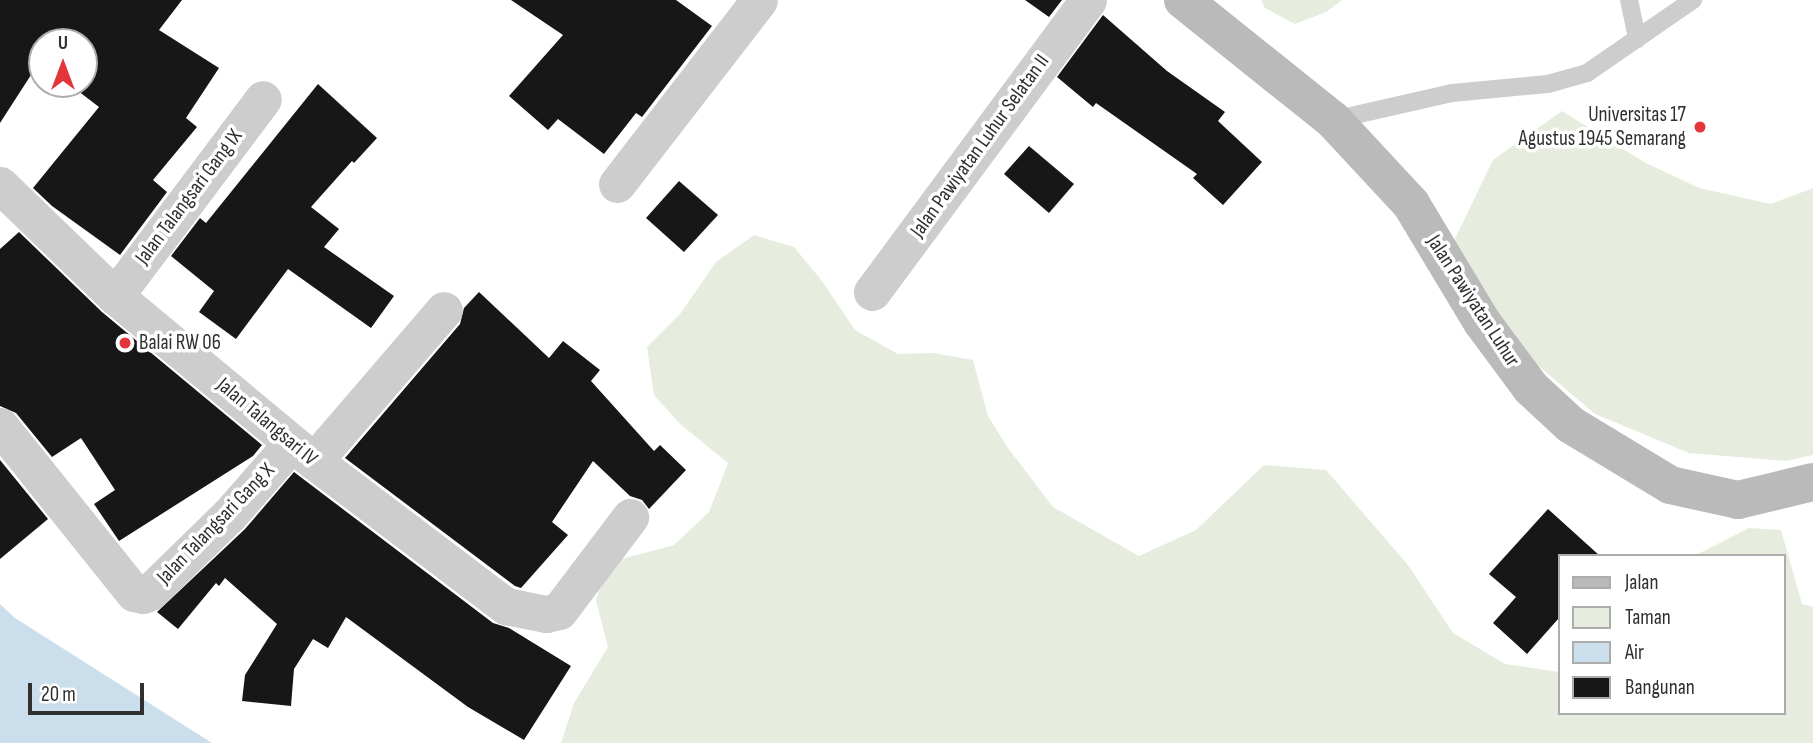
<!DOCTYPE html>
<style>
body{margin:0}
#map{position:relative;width:1813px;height:743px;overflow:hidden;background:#fff;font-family:"Sofia Sans Condensed",sans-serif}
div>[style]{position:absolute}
.green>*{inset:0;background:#e6edde}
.water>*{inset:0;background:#cbdeec}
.building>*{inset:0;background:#171717}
.lane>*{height:18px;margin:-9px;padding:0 9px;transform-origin:9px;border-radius:9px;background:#cdcdcd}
.street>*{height:37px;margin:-18.5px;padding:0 18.5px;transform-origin:18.5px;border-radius:18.5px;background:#cdcdcd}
.secondary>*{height:38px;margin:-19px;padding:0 19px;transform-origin:19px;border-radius:19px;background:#bababa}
.dots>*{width:19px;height:19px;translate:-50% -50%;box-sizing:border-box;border:4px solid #fff;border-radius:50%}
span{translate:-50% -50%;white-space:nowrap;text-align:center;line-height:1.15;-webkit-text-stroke:7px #fff;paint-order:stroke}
.poi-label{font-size:21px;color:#303030}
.right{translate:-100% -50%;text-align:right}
.left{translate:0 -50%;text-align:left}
.street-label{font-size:21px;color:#303030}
.legend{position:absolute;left:1558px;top:554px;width:228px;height:161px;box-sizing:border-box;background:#fff;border:2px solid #acacac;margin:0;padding:9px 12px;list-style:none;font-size:21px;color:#303030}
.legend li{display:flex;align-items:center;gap:14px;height:35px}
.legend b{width:35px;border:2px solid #acacac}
.north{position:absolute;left:28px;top:28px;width:70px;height:70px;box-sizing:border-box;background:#fff;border:2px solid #acacac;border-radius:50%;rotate:0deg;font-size:19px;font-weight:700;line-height:28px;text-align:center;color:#303030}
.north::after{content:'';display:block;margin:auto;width:24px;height:32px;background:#e4353b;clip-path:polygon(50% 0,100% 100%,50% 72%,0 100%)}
.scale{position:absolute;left:28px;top:683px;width:116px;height:32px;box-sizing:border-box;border:4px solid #303030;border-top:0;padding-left:9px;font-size:21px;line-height:24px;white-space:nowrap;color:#303030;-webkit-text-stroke:5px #fff;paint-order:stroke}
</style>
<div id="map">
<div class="green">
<i style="clip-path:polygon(1261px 0,1342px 0,1326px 12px,1295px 24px,1265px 8px)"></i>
<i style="clip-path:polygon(1562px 111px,1644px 162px,1699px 188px,1771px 204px,1813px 188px,1813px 455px,1786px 461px,1689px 453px,1595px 414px,1493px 327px,1451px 247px,1493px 160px)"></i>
<i style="clip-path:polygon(754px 235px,794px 247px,822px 281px,855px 330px,898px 354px,933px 353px,973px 360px,988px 416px,1008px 448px,1053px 507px,1139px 556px,1196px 530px,1264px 465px,1326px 470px,1408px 565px,1453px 633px,1505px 664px,1559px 672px,1559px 713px,1783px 713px,1783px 556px,1694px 556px,1749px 528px,1781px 530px,1802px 604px,1813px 607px,1813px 743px,561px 743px,574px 703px,608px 647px,596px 601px,607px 563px,674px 545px,709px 512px,728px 463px,680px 424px,654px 395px,647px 347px,680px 314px,716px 262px)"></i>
</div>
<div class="water">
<i style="clip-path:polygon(0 604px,15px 618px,212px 743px,0 743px)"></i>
</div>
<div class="building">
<i style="clip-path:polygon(0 0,182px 0,159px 30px,219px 68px,186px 118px,197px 127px,153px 180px,167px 192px,120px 255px,52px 206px,33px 188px,99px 107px,69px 84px,84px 84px,84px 42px,42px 42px,42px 63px,40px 61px,0 123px)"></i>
<i style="clip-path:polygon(511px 0,676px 0,712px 26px,642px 117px,636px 113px,604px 154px,558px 119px,548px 130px,509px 96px,563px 35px)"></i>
<i style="clip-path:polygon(1025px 0,1062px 0,1049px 17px)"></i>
<i style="clip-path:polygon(1103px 15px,1167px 71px,1225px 112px,1218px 121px,1262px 162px,1223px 205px,1193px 178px,1197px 174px,1096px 103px,1093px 107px,1057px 77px)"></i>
<i style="clip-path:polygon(318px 84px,377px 138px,354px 163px,352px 161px,311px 207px,339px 229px,324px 247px,394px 296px,371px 328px,288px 269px,236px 339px,199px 312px,214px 291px,171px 256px,200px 218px,206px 223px)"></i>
<i style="clip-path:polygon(1029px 146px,1074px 184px,1049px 213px,1004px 174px)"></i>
<i style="clip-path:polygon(679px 181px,718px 215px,684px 252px,646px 218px)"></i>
<i style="clip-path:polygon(19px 232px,102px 312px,262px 445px,253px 456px,119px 541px,94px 504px,115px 490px,81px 438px,52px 457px,16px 413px,0 406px,0 249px)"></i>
<i style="clip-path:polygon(479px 292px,549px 358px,563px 341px,600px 370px,591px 381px,654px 451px,660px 445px,686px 470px,649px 509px,642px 500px,630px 496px,593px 461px,552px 522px,568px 535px,521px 588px,515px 586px,345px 458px,460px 324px,464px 308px)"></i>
<i style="clip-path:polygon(0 460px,48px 519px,0 559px)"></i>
<i style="clip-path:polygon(294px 472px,493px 623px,509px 628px,571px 666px,524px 740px,468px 707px,346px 617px,328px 648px,313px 639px,294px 669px,291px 706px,242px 701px,245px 675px,277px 624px,225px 578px,219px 586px,216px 583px,178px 629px,157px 612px,245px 529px)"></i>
<i style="clip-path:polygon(1548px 509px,1600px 556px,1559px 556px,1559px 618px,1527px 654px,1493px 623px,1516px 597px,1489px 574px)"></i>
</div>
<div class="lane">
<i style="left:1629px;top:0;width:40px;rotate:78deg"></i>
<i style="left:1333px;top:120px;width:122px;rotate:-12.8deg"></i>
<i style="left:1452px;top:93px;width:96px;rotate:-5.4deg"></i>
<i style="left:1548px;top:84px;width:41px;rotate:-15.8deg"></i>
<i style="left:1587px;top:73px;width:129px;rotate:-34.6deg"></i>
</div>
<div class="street">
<i style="left:617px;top:184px;width:232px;rotate:-52.3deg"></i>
<i style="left:0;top:185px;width:160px;rotate:44deg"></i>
<i style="left:115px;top:296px;width:259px;rotate:39.7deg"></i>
<i style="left:314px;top:461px;width:241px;rotate:37.1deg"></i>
<i style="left:506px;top:606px;width:41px;rotate:11.3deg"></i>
<i style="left:546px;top:614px;width:13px;rotate:-13deg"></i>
<i style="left:559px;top:611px;width:118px;rotate:-52.9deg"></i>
<i style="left:872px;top:292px;width:363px;rotate:-53.5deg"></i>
<i style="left:115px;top:296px;width:246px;rotate:-53.1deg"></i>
<i style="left:0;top:426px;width:214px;rotate:51.3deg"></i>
<i style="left:134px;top:593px;width:9px;rotate:13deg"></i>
<i style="left:143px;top:595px;width:8px;rotate:-23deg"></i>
<i style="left:150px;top:592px;width:112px;rotate:-44.3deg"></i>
<i style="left:230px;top:514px;width:94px;rotate:-48.9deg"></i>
<i style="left:314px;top:461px;width:199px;rotate:-49.3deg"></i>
</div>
<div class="secondary">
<i style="left:1183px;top:0;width:192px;rotate:38.7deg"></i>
<i style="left:1333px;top:120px;width:115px;rotate:47.1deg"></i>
<i style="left:1411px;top:204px;width:138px;rotate:59deg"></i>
<i style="left:1482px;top:322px;width:82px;rotate:53.4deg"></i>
<i style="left:1531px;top:388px;width:54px;rotate:42.8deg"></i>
<i style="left:1571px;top:425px;width:116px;rotate:31.2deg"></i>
<i style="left:1670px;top:485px;width:70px;rotate:12.4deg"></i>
<i style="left:1738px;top:500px;width:77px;rotate:-13.5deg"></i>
</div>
<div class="dots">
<i style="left:1700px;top:127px;background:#e4353b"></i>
<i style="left:125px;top:343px;background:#e4353b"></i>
</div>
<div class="poi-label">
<span class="right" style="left:1686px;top:127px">Universitas 17<br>Agustus 1945 Semarang</span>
<span class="left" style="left:139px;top:343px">Balai RW 06</span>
</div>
<div class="street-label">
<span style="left:980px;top:146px;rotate:-54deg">Jalan Pawiyatan Luhur Selatan II</span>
<span style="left:189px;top:197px;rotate:-53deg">Jalan Talangsari Gang IX</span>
<span style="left:1473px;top:301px;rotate:57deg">Jalan Pawiyatan Luhur</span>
<span style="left:267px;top:422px;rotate:40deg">Jalan Talangsari IV</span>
<span style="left:216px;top:524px;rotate:-46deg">Jalan Talangsari Gang X</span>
</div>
<ul class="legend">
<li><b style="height:9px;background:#bababa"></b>Jalan</li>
<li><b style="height:19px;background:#e6edde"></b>Taman</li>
<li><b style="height:19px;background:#cbdeec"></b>Air</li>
<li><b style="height:19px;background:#171717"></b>Bangunan</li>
</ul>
<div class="north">U</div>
<div class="scale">20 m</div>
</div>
